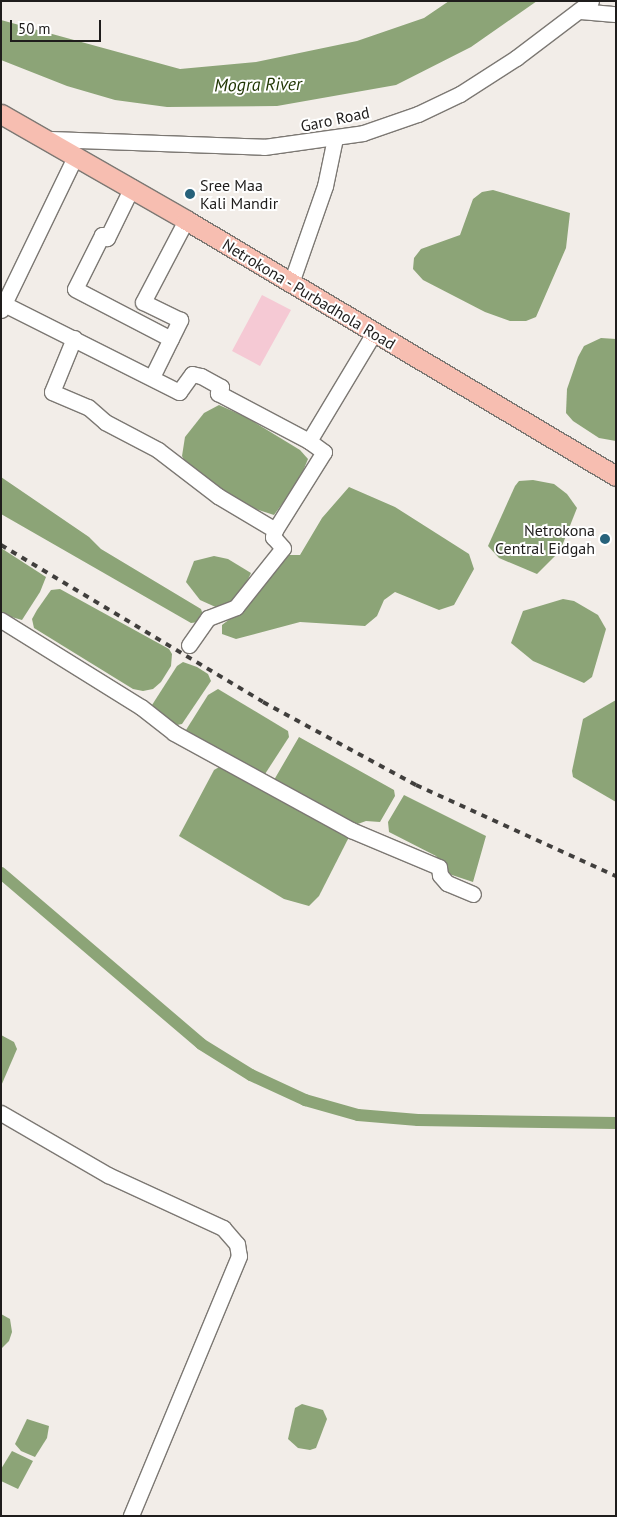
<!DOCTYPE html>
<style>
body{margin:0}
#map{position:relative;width:617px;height:1517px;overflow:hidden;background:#f2ede8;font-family:"PT Sans",sans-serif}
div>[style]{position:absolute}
.green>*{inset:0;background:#f5c9d4}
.water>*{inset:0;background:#8ca477}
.canal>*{height:12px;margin:-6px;padding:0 6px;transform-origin:6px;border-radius:6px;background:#8ca477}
.roads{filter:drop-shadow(1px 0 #7c7873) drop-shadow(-1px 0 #7c7873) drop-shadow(0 1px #7c7873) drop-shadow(0 -1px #7c7873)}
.minor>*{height:15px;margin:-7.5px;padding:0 7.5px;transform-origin:7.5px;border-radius:7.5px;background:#fff}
.major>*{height:19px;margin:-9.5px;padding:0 9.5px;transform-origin:9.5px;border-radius:9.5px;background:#f7beb1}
.rail>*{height:4px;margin-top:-2px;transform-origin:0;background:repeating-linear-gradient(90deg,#403e3c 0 6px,transparent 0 12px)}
.dots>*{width:14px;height:14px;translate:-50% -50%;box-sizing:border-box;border:2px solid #fff;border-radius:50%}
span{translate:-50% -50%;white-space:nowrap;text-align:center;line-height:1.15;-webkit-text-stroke:4px #fff;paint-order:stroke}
.street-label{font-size:16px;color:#1f1d1c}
.poi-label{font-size:16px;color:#1f1d1c}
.left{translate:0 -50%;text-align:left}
.right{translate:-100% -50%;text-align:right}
.water-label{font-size:18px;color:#1f3502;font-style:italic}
.frame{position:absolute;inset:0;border:2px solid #1f1d1c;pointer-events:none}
.scale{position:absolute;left:10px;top:20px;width:91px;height:22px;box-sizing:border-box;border:2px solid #1f1d1c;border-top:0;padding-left:6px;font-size:15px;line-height:18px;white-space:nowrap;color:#1f1d1c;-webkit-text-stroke:4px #fff;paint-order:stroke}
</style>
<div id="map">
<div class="green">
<i style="clip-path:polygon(262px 295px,291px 310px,260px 366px,232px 351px)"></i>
</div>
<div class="water">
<i style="clip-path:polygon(449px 1px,537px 1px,471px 47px,396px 85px,277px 106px,167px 107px,115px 100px,67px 86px,1px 60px,1px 20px,180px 69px,256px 62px,357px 41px,424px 18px)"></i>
<i style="clip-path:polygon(493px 190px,570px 213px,566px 248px,536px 317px,526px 321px,510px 321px,485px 312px,423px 280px,413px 269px,414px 258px,421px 249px,460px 235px,473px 199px,482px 192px)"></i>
<i style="clip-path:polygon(601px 338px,616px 339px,616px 441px,599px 438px,573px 421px,566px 413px,567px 389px,578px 357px,584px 346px)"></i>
<i style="clip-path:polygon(219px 405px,246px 417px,300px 450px,308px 459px,299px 481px,274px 515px,240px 504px,188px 468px,182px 456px,185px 437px,204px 413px)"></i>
<i style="clip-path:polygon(1px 477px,89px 537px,101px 549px,201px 609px,203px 615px,199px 622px,191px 623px,1px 514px)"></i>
<i style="clip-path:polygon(533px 480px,554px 484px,567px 494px,577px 508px,560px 551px,537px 574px,499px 558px,488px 546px,515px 486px,519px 481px)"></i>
<i style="clip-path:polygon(349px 487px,395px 507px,469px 554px,474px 569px,454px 605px,439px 610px,395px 592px,384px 600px,377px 616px,365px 626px,300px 622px,236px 639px,222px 634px,222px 625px,235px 615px,286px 555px,300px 555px,322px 518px)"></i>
<i style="clip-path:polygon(1px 548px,46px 577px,40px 592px,22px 620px,1px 614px)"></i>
<i style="clip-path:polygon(214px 556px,228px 559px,251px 573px,240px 596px,220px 609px,200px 600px,186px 582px,194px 561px)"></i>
<i style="clip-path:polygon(60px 589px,169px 649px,172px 654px,171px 666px,161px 682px,153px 689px,143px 691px,133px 689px,34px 628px,32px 619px,37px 610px,51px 590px)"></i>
<i style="clip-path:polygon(563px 599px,574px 601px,598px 615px,606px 629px,592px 677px,584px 683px,533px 661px,511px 643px,523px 611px)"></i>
<i style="clip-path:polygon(183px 662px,197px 667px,208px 674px,211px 681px,182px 724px,172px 726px,152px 711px,152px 705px,177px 666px)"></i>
<i style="clip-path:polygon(218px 689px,288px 731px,289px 737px,265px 774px,262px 776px,195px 740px,186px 730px,208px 695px)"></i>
<i style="clip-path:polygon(616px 700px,616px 802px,573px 777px,572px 771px,583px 719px)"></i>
<i style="clip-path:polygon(299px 737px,394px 790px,395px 796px,380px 822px,366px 821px,355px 825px,274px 780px)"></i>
<i style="clip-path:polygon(221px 766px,349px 837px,319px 896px,309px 906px,284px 899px,179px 836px,214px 770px)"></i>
<i style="clip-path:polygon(404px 795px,486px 836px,473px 882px,446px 873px,436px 856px,389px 832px,388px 822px)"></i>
<i style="clip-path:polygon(1px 1035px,14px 1042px,17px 1049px,1px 1086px)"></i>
<i style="clip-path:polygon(1px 1314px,10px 1319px,12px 1332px,9px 1341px,1px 1349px)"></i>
<i style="clip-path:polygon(302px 1404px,323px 1410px,327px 1419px,316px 1448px,310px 1450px,298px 1448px,288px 1439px,295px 1408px)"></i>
<i style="clip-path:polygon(27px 1419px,49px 1426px,47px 1438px,35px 1457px,21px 1451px,15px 1444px)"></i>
<i style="clip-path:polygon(12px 1451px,33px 1461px,18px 1489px,1px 1481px,1px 1469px)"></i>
</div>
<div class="canal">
<i style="left:1px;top:873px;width:263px;rotate:40.5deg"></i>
<i style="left:201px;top:1044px;width:59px;rotate:31.8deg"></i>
<i style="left:251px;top:1075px;width:60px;rotate:24.8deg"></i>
<i style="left:305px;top:1100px;width:55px;rotate:15.8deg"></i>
<i style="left:358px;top:1115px;width:60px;rotate:4.8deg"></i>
<i style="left:418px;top:1120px;width:198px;rotate:0.9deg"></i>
</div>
<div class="roads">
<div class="minor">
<i style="left:579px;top:11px;width:37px;rotate:5deg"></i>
<i style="left:50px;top:139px;width:214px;rotate:2.1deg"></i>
<i style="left:264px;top:147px;width:100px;rotate:-8deg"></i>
<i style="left:363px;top:133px;width:58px;rotate:-19.1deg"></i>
<i style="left:418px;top:114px;width:47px;rotate:-25.5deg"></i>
<i style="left:460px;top:94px;width:67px;rotate:-32.7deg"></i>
<i style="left:516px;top:58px;width:94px;rotate:-37.2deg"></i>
<i style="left:132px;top:187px;width:57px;rotate:116.1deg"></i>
<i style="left:107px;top:238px;width:6px;rotate:-149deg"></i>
<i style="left:102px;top:235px;width:60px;rotate:116.6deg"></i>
<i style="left:75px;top:289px;width:108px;rotate:27.5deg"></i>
<i style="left:291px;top:283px;width:103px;rotate:-70.7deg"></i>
<i style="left:325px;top:186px;width:49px;rotate:-78.2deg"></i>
<i style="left:4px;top:304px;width:196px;rotate:26.7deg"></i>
<i style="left:179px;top:392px;width:22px;rotate:-54deg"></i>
<i style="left:192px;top:374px;width:9px;rotate:13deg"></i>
<i style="left:201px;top:376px;width:23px;rotate:29deg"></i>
<i style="left:221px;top:387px;width:7px;rotate:117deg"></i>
<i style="left:218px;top:393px;width:103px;rotate:27.8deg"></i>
<i style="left:309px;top:441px;width:126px;rotate:-59deg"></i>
<i style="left:1px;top:310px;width:170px;rotate:-64.2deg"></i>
<i style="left:74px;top:338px;width:58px;rotate:112.2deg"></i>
<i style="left:52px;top:392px;width:39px;rotate:23deg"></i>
<i style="left:88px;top:407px;width:23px;rotate:41deg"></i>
<i style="left:105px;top:422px;width:60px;rotate:27.8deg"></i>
<i style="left:158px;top:450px;width:76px;rotate:37.5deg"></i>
<i style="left:218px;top:496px;width:66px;rotate:30.8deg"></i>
<i style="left:152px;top:377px;width:64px;rotate:-63.8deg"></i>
<i style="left:180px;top:320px;width:41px;rotate:-154.1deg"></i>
<i style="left:143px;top:302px;width:93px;rotate:-62.3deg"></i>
<i style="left:1px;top:620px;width:165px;rotate:31.9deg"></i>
<i style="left:141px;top:707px;width:42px;rotate:38.2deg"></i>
<i style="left:174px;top:733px;width:202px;rotate:28.7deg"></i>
<i style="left:351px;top:830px;width:95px;rotate:22.8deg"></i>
<i style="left:439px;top:867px;width:8px;rotate:83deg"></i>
<i style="left:440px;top:875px;width:11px;rotate:49deg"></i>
<i style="left:447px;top:883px;width:28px;rotate:23deg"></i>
<i style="left:189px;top:645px;width:33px;rotate:-55deg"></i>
<i style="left:208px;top:618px;width:30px;rotate:-21deg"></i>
<i style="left:236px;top:607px;width:75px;rotate:-51.5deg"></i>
<i style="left:283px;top:548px;width:15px;rotate:-132deg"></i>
<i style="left:273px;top:537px;width:7px;rotate:-74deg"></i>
<i style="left:275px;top:530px;width:92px;rotate:-57.9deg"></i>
<i style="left:324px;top:452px;width:19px;rotate:-144deg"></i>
<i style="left:1px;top:1113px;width:124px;rotate:30.1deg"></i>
<i style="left:108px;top:1175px;width:127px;rotate:24.7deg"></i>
<i style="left:223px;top:1228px;width:21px;rotate:49deg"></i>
<i style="left:237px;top:1244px;width:12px;rotate:81deg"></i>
<i style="left:239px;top:1256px;width:282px;rotate:112.6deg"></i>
</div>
<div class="major">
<i style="left:1px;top:114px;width:213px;rotate:29.8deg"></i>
<i style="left:186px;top:220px;width:500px;rotate:30.77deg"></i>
</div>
</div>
<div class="rail">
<i style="left:1px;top:545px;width:305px;rotate:30.9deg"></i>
<i style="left:263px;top:702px;width:174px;rotate:28.5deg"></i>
<i style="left:416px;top:785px;width:220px;rotate:24.5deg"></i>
</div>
<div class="dots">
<i style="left:190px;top:194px;background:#27627b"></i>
<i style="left:605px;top:539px;background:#27627b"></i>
</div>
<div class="street-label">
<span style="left:335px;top:119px;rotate:-12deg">Garo Road</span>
<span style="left:309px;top:294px;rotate:31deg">Netrokona - Purbadhola Road</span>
</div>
<div class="poi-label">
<span class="left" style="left:200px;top:194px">Sree Maa<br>Kali Mandir</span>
<span class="right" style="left:595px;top:539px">Netrokona<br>Central Eidgah</span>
</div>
<div class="water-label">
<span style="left:258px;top:85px;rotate:-1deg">Mogra River</span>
</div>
<div class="frame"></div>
<div class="scale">50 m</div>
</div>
